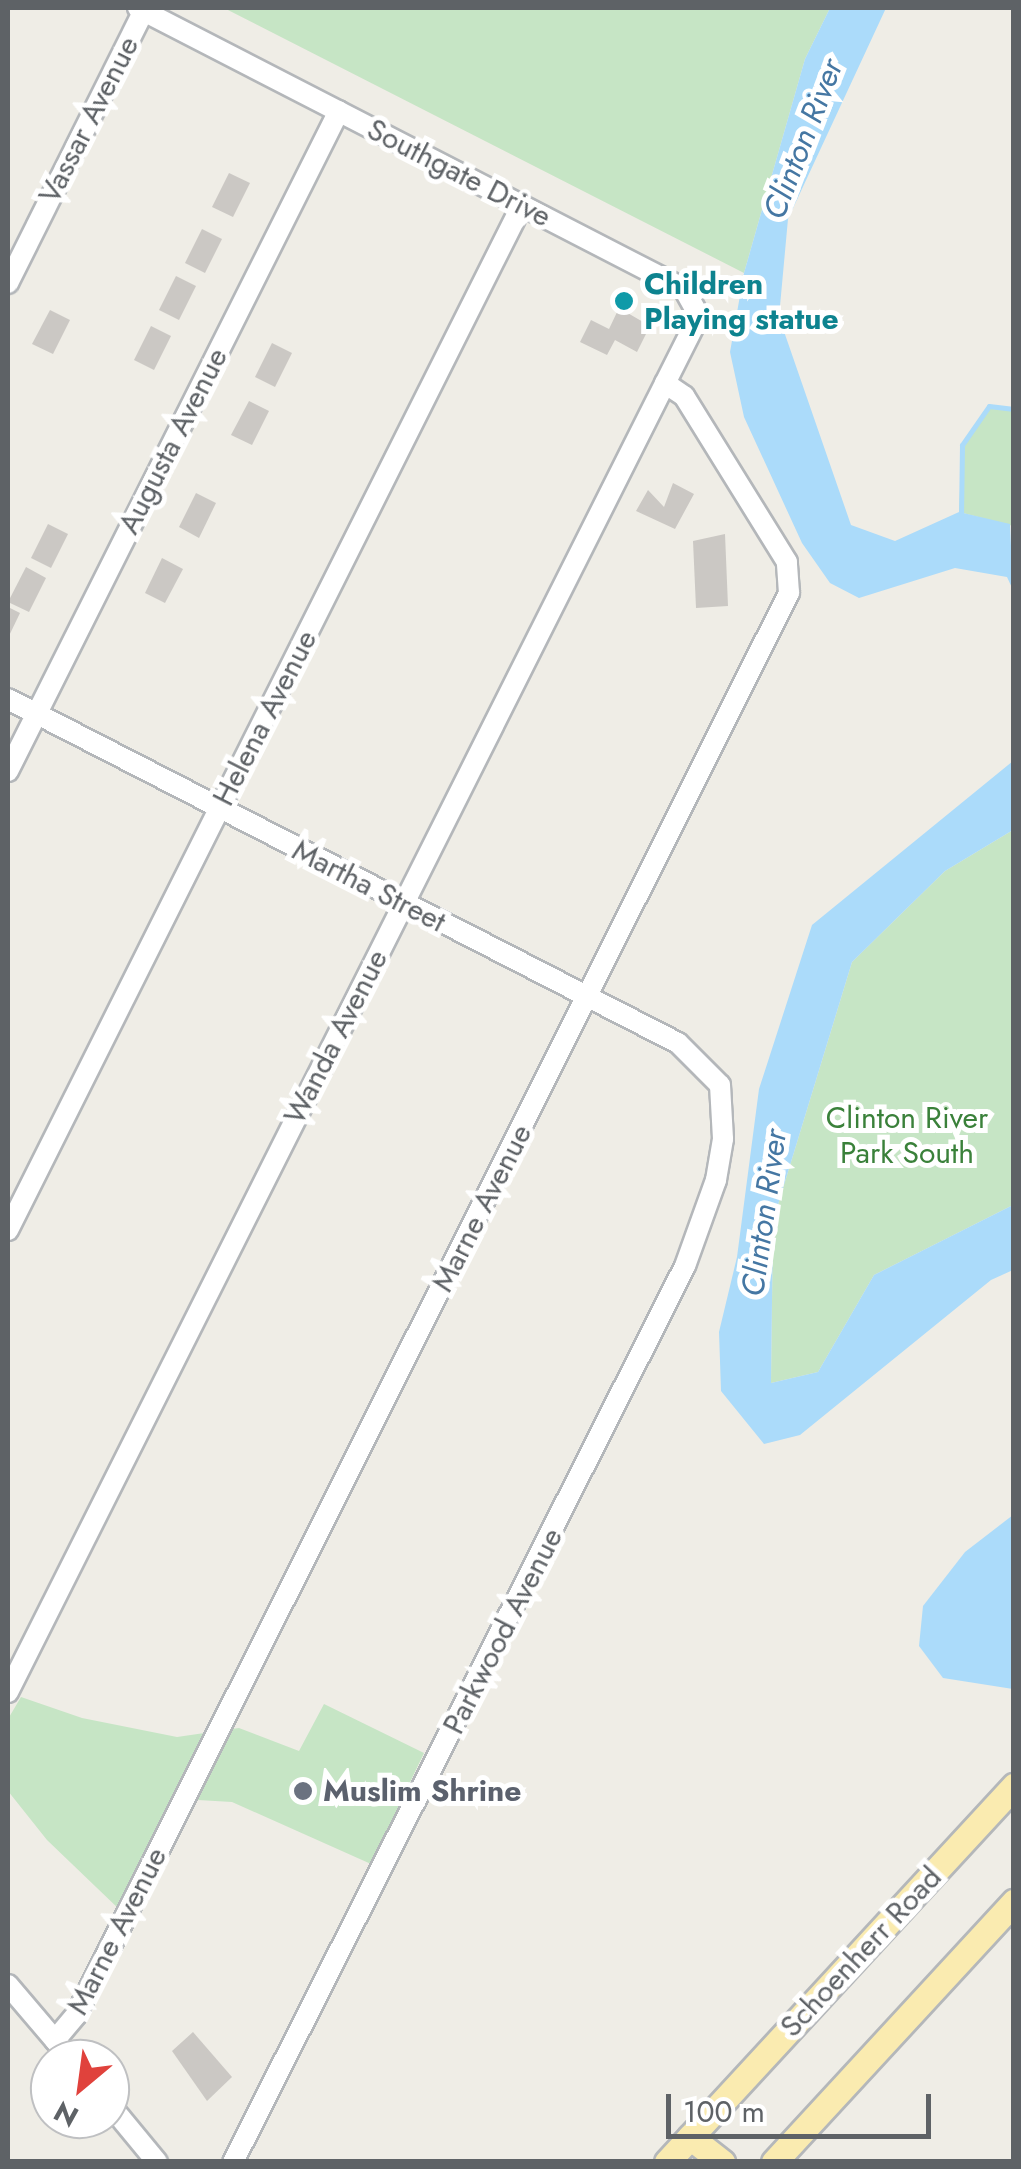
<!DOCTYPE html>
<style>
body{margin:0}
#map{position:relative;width:1021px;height:2169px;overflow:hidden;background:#efede6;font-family:Jost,sans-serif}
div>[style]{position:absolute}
.green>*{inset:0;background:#c6e5c5}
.water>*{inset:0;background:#abdbfa}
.stream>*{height:5px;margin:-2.5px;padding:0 2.5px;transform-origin:2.5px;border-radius:2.5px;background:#abdbfa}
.building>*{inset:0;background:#cbc8c4}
.roads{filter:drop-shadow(2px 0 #b4b7ba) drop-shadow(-2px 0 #b4b7ba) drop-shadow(0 2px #b4b7ba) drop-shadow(0 -2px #b4b7ba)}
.minor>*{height:20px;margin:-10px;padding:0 10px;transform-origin:10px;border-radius:10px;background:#fff}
.major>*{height:25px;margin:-12.5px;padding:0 12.5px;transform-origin:12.5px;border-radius:12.5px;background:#faebb0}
.dots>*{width:28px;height:28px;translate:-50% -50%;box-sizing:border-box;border:5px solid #fff;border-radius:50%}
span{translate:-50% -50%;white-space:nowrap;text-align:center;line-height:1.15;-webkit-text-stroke:10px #fff;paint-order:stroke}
.street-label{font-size:30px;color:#5e6266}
.culture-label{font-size:30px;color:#0d838f;font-weight:700}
.left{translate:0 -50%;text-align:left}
.park-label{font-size:30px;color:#3a813a}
.worship-label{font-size:30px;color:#5b616d;font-weight:700}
.water-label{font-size:32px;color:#4577a3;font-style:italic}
.frame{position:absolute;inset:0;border:10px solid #5e6266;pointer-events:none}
.north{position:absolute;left:30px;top:2039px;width:100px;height:100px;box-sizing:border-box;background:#fff;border:2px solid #bfc0c2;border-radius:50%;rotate:209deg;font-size:28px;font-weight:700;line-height:40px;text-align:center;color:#5e6266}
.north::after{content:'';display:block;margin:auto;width:35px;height:45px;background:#e0423c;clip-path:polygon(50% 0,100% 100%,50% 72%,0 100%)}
.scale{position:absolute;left:666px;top:2094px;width:265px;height:45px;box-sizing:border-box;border:5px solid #5e6266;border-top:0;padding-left:12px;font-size:30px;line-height:35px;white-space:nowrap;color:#5e6266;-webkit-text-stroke:8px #fff;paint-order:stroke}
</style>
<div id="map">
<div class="green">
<i style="clip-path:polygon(224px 8px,830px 8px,805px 59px,744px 273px)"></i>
<i style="clip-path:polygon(989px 406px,1013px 409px,1013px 526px,959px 512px,962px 445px)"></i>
<i style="clip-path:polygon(1013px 830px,1013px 1205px,874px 1275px,818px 1372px,771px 1383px,773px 1221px,852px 962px,945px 871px)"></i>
<i style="clip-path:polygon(21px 1697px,82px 1718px,177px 1737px,239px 1728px,299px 1751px,324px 1704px,424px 1753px,371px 1864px,232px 1802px,198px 1800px,167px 1811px,121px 1911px,47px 1840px,8px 1791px,8px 1719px)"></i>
</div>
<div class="water">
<i style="clip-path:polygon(830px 8px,886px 8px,788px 219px,779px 317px,851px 525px,895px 541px,959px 512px,1010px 524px,1013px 590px,1007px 577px,955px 568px,859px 598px,830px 583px,802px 543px,744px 417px,730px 352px,744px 273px,805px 59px)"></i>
<i style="clip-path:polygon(1013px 761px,1013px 830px,945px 871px,852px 962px,773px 1221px,771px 1383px,818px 1372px,874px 1275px,1013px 1205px,1013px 1270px,991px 1280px,800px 1435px,764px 1444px,721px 1391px,719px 1332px,737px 1257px,759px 1089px,812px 925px)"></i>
<i style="clip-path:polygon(1013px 1515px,1013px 1689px,943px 1678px,919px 1646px,923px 1606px,965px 1552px)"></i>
</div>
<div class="stream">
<i style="left:961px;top:517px;width:72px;rotate:-89.2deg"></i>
<i style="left:962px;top:445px;width:47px;rotate:-55.3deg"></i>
<i style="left:989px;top:406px;width:25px;rotate:7deg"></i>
</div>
<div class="building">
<i style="clip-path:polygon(229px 173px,250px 183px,233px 217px,212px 207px)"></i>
<i style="clip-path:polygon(202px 229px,222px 239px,205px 273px,185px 263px)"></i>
<i style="clip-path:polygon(176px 276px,196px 286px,179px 320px,159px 310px)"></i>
<i style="clip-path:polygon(619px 308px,650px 326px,637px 352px,615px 340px,607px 355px,580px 342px,591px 320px,609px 329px)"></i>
<i style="clip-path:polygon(50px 310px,70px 320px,53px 354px,32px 344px)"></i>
<i style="clip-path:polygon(151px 326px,171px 336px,154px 370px,134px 360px)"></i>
<i style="clip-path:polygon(272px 343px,292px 353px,275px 387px,255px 377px)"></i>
<i style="clip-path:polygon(249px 401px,269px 411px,252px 445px,231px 435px)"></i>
<i style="clip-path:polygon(673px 483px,694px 494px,675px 529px,636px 511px,648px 490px,664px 507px)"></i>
<i style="clip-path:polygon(196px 493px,216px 503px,199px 538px,179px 527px)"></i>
<i style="clip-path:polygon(48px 524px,68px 534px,51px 568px,31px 558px)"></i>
<i style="clip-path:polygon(725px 534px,728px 606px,696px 608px,693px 541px)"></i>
<i style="clip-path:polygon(162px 558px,183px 569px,165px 603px,145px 593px)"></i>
<i style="clip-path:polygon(26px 567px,46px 578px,29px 612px,8px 602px)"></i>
<i style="clip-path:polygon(8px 607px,20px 613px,8px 638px)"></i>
<i style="clip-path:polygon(193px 2032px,232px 2077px,207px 2101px,172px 2051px)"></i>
</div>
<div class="roads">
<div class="minor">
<i style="left:8px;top:283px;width:305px;rotate:-63.5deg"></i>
<i style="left:8px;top:699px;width:753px;rotate:27.18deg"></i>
<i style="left:678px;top:1043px;width:59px;rotate:45deg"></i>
<i style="left:720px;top:1085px;width:54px;rotate:86.8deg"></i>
<i style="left:723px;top:1139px;width:42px;rotate:99.7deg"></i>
<i style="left:716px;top:1180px;width:91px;rotate:109.8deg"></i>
<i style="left:685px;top:1266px;width:1004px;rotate:116.77deg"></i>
<i style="left:8px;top:771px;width:738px;rotate:-63.37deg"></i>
<i style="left:8px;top:1230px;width:1147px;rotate:-63.37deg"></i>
<i style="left:8px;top:1692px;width:1540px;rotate:-63.34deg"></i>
<i style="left:699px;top:316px;width:31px;rotate:-119deg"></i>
<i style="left:684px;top:289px;width:614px;rotate:-152.77deg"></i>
<i style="left:8px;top:1985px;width:97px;rotate:49.6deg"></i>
<i style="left:55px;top:2040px;width:33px;rotate:-50deg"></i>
<i style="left:76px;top:2015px;width:1591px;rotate:-63.37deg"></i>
<i style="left:789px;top:593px;width:31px;rotate:-94deg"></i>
<i style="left:787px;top:562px;width:195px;rotate:-121.8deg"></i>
<i style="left:684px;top:396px;width:23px;rotate:-146deg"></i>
<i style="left:110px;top:2105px;width:74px;rotate:50.5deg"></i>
</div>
<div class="major">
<i style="left:690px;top:2137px;width:41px;rotate:38deg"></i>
<i style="left:667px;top:2162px;width:512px;rotate:-47.3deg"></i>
<i style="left:774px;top:2162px;width:354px;rotate:-47.3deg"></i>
</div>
</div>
<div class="dots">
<i style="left:624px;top:301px;background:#0f9aa8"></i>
<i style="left:303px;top:1791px;background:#6b7280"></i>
</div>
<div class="street-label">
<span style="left:89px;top:120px;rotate:-63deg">Vassar Avenue</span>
<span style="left:459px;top:173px;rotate:27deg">Southgate Drive</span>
<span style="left:173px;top:441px;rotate:-63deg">Augusta Avenue</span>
<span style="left:265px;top:718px;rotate:-63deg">Helena Avenue</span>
<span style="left:369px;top:886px;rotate:27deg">Martha Street</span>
<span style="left:336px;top:1037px;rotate:-63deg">Wanda Avenue</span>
<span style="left:482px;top:1208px;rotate:-63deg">Marne Avenue</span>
<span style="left:503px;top:1631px;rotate:-63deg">Parkwood Avenue</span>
<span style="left:117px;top:1931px;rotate:-63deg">Marne Avenue</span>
<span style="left:861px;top:1952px;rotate:-47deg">Schoenherr Road</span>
</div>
<div class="culture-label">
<span class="left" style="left:644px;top:301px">Children<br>Playing statue</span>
</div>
<div class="park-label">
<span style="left:907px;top:1135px">Clinton River<br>Park South</span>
</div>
<div class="worship-label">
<span class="left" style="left:323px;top:1791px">Muslim Shrine</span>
</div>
<div class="water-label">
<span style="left:803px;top:139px;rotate:-69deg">Clinton River</span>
<span style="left:764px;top:1213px;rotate:-82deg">Clinton River</span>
</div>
<div class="frame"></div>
<div class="north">N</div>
<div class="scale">100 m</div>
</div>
